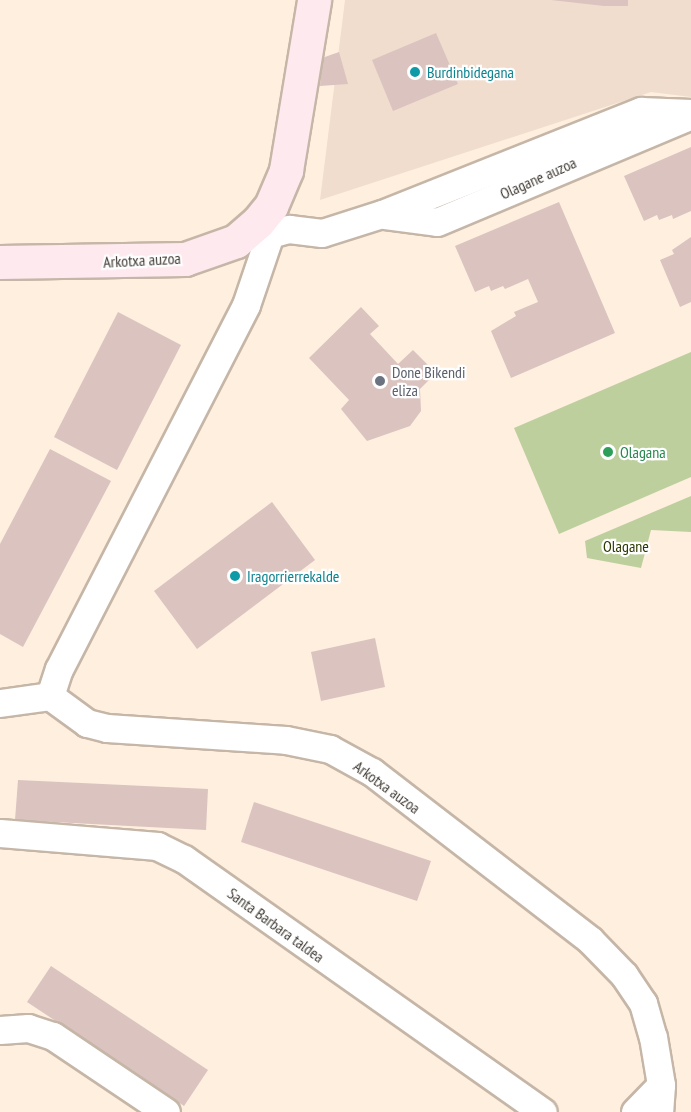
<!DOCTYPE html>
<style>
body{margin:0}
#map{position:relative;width:691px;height:1112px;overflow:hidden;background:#ffefdf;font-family:"PT Sans Narrow",sans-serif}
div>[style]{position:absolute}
.industrial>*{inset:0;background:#f0ddce}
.green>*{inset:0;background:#becf9e}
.building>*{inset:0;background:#dbc3bf}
.roads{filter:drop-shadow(2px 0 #c5b6a7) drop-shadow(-2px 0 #c5b6a7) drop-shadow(0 2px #c5b6a7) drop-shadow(0 -2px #c5b6a7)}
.street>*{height:27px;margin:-13.5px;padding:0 13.5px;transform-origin:13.5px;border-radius:13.5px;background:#fff}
.secondary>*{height:33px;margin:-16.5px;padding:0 16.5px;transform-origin:16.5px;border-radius:16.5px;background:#fee9ef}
.dots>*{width:16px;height:16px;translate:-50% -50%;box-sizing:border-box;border:3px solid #fff;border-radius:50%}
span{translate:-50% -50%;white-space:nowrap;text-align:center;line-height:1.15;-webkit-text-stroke:4.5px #fff;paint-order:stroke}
.culture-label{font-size:16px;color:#0d838f}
.left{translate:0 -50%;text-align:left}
.street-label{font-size:16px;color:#3f3933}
.worship-label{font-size:16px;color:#5b616d}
.leisure-label{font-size:16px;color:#27864d}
.park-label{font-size:16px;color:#2b3900}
</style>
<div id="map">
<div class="industrial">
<i style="clip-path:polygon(345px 0,691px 0,691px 97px,651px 92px,320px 200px)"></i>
</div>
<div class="green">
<i style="clip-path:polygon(691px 352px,691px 477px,559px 534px,514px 428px)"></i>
<i style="clip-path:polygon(691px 496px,691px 532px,651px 530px,641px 568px,587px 558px,585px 541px)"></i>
</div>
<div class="building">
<i style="clip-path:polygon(551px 0,628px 0,628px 6px,604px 6px)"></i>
<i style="clip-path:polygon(436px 33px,458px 84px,393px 111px,372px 60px)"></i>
<i style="clip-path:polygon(339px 52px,348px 84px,320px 86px,322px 58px)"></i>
<i style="clip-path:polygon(691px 147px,691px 211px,673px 219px,672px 215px,659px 220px,657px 215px,644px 221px,624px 176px)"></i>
<i style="clip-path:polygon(559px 202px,615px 333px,511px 378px,491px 331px,516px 316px,514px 312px,538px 302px,528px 279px,505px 289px,503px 286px,491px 291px,489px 286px,475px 292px,455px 246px)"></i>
<i style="clip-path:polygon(691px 237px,691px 302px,680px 307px,660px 260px,674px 254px,672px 250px)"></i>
<i style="clip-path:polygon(361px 307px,379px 326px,370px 334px,398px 364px,413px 350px,436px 373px,420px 389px,421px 411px,410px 426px,367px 441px,341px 409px,349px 400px,309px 358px)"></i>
<i style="clip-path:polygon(118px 312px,181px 345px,117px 470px,54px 437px)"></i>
<i style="clip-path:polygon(50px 449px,111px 481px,23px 647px,0 634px,0 544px)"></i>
<i style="clip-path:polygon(272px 502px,315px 560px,197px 649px,154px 591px)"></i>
<i style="clip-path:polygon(375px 638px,385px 687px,321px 701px,311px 652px)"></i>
<i style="clip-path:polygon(18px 780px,208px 789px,206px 830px,15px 820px)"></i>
<i style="clip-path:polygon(254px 802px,431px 861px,417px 901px,241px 842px)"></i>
<i style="clip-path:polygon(51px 966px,208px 1070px,184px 1106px,27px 1002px)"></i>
</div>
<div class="roads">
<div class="street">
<i style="left:385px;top:215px;width:52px;rotate:7.7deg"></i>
<i style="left:437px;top:222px;width:271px;rotate:-22.8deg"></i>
<i style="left:270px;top:234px;width:20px;rotate:-15deg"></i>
<i style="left:289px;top:229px;width:33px;rotate:7deg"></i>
<i style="left:322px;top:233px;width:63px;rotate:-17.6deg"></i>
<i style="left:382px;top:214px;width:279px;rotate:-21.7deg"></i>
<i style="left:641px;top:111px;width:50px;rotate:2.3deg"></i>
<i style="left:50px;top:696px;width:28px;rotate:-72deg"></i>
<i style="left:59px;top:669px;width:409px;rotate:-62.8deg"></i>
<i style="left:246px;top:305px;width:75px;rotate:-71.3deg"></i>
<i style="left:270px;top:234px;width:17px;rotate:-135deg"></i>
<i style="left:0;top:703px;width:50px;rotate:-8deg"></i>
<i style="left:50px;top:696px;width:46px;rotate:36.1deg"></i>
<i style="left:87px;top:723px;width:21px;rotate:14deg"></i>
<i style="left:107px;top:728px;width:179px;rotate:3.8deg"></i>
<i style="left:286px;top:740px;width:45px;rotate:11.6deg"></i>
<i style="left:330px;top:749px;width:48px;rotate:28.7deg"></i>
<i style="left:372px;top:772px;width:275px;rotate:37.6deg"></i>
<i style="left:590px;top:940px;width:49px;rotate:45.8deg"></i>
<i style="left:624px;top:975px;width:34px;rotate:56deg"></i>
<i style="left:643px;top:1003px;width:35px;rotate:74deg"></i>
<i style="left:653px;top:1037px;width:49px;rotate:80.5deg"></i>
<i style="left:661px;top:1085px;width:27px;rotate:94deg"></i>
<i style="left:0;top:833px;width:158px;rotate:4.7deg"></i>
<i style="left:157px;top:846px;width:30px;rotate:26deg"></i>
<i style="left:184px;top:859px;width:439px;rotate:35.2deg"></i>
<i style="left:0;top:1030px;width:28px;rotate:-4deg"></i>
<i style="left:28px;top:1028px;width:26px;rotate:18deg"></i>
<i style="left:53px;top:1036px;width:136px;rotate:33.9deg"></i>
<i style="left:635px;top:1112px;width:37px;rotate:-46deg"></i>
</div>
<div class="secondary">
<i style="left:0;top:262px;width:185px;rotate:-0.9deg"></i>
<i style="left:185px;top:259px;width:54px;rotate:-19.4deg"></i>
<i style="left:236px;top:241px;width:29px;rotate:-41deg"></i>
<i style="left:258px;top:222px;width:21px;rotate:-51deg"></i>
<i style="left:271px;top:206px;width:39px;rotate:-67deg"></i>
<i style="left:286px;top:170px;width:172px;rotate:-80.6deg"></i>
</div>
</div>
<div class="dots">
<i style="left:415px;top:72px;background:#0f9aa8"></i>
<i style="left:380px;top:381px;background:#6b7280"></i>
<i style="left:608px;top:452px;background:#2e9e5b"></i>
<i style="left:235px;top:576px;background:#0f9aa8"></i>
</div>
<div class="culture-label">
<span class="left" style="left:427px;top:72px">Burdinbidegana</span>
<span class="left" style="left:247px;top:576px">Iragorrierrekalde</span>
</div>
<div class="street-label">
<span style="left:538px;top:178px;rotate:-24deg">Olagane auzoa</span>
<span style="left:142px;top:260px;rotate:-3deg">Arkotxa auzoa</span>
<span style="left:387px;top:787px;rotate:36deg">Arkotxa auzoa</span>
<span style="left:276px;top:925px;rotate:36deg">Santa Barbara taldea</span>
</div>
<div class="worship-label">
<span class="left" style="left:392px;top:381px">Done Bikendi<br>eliza</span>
</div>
<div class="leisure-label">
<span class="left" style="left:620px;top:452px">Olagana</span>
</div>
<div class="park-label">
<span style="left:626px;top:546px">Olagane</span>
</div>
</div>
